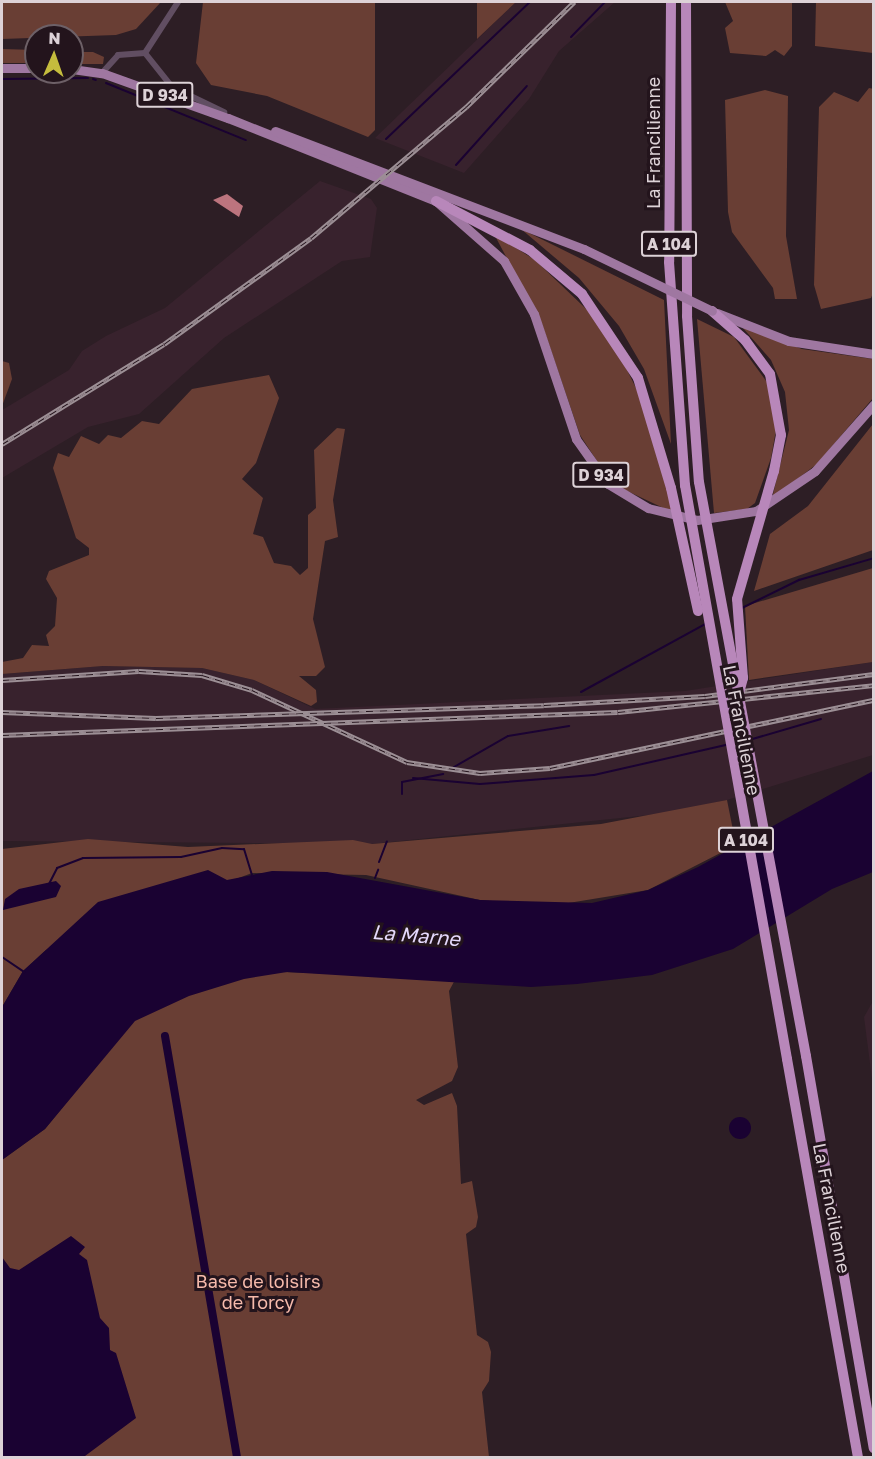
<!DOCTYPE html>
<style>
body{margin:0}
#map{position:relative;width:875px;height:1459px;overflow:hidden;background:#2d1e25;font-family:"Golos Text",sans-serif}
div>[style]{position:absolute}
.built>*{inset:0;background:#38222d}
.green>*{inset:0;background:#693e34}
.water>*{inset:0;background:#1a0232}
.round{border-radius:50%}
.stream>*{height:2px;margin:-1px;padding:0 1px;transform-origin:1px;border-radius:1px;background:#1a0232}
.canal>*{height:8px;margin:-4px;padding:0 4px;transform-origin:4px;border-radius:4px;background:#1a0232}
.building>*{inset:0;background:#bc747e}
.minor>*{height:6px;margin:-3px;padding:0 3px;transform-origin:3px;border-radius:3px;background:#614e62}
.primary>*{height:9px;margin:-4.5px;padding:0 4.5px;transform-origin:4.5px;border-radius:4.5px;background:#9f77a1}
.motorway>*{height:10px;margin:-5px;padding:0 5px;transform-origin:5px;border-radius:5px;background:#b887ba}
.rail>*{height:4.5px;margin-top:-2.25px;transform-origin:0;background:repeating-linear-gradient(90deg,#23141c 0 7px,#9c8f95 0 14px);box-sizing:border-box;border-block:2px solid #9c8f95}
.primary-bridge>*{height:9px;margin:-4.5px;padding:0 4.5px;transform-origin:4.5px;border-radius:4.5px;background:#9f77a1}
.motorway-bridge>*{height:10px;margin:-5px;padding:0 5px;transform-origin:5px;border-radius:5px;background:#b887ba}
span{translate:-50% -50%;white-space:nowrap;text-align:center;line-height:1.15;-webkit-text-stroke:6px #23141c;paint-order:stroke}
.shield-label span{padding:2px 4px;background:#23141c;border:2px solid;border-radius:4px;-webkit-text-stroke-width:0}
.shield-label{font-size:16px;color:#ddd2d7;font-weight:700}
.street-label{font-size:18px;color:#ddd2d7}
.park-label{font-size:18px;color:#f6baab}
.water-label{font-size:20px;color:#e5d9fc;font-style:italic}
.frame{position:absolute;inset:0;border:3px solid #ddd2d7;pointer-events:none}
.north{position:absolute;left:24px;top:24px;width:60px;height:60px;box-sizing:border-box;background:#23141c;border:2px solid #6d6067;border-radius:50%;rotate:2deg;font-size:16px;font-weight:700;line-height:24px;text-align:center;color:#ddd2d7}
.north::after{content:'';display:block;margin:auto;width:21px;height:27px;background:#c5bc3d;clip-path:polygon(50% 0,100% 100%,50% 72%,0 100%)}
</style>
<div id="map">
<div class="built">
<i style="clip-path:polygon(516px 2px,615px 2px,559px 51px,529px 99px,464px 173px,375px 138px)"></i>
<i style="clip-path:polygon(320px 181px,371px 199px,377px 208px,370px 257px,342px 261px,224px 338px,139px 414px,88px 427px,2px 478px,2px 410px,69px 370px,82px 351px,106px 336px,165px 308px)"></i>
<i style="clip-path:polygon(873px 662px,873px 755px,727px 800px,668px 813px,372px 844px,2px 841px,2px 674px,103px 666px,202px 668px,254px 680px,315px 709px,685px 691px)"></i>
<i style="clip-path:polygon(873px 1001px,873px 1087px,864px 1017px)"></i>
</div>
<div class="green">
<i style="clip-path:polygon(2px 2px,161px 2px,136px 29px,116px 35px,2px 39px)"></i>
<i style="clip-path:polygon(203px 2px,375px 2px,375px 130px,368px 137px,267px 96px,211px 85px,196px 63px)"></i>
<i style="clip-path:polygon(477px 2px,516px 2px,477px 39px)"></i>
<i style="clip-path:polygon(725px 2px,792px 2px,792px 46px,784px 56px,775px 50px,766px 56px,730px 53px,725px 28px,733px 21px)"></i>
<i style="clip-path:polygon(816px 2px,873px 2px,873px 53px,815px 46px)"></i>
<i style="clip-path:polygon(2px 49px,36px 50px,36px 63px,2px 63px)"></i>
<i style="clip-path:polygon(72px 52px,93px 52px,104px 57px,103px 64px,72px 64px)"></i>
<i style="clip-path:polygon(869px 88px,874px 89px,873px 293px,871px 298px,821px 309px,814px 285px,819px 107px,834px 92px,858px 102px)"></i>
<i style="clip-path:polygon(765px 90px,788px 96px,786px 236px,797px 299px,775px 299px,773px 288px,732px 232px,728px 212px,725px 100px)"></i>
<i style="clip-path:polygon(521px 229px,664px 300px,671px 444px,644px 369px,619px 326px,579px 278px)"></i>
<i style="clip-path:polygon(494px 234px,535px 260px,606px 328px,640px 396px,674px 513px,623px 489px,599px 464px,580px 435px,542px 324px)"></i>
<i style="clip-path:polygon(697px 319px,734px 337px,772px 389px,776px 430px,771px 458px,755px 503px,747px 509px,714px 513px)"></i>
<i style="clip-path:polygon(742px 327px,802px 349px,873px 359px,873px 398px,817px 464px,772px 498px,789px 430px,785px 392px,771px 360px)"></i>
<i style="clip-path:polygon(2px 361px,9px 363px,12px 379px,2px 406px)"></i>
<i style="clip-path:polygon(269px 375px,279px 398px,256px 463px,242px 479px,263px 498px,253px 534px,263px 537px,274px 563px,291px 566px,300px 575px,308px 568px,308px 515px,316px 508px,314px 450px,337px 428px,345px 429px,333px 500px,338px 537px,325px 541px,313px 619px,325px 667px,316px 676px,299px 676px,316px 690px,317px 702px,311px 706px,254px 680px,202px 668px,103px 666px,2px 674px,2px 662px,23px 658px,32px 645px,49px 646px,46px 635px,55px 626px,57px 598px,46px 579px,49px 571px,89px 555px,89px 548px,76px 538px,53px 468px,58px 453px,69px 457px,81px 436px,99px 444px,108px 435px,121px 438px,142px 421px,159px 424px,192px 389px)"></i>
<i style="clip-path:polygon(873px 424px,873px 550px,754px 591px,770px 534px,808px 506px)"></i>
<i style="clip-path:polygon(873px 568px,873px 662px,749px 680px,745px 606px)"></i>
<i style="clip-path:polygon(727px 800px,736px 845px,648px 890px,550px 906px,480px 900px,366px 875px,252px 873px,46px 950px,23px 971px,2px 1007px,2px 849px,88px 839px,188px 847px,353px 840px,372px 844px,601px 824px)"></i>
<i style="clip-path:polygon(253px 971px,456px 978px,449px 991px,458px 1067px,452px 1081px,416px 1100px,424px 1105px,452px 1093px,457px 1106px,461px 1184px,472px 1181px,478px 1217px,476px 1227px,466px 1234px,477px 1335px,488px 1342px,491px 1352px,489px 1381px,482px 1392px,489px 1457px,2px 1458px,2px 1160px,45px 1129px,140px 1012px)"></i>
</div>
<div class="water">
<i style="clip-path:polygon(873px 771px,873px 872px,832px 889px,733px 949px,652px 975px,577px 984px,531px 987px,287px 972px,244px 979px,189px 996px,135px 1021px,45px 1129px,2px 1160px,2px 1007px,23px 971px,98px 902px,208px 870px,227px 880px,272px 871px,327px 872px,480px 900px,592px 903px,648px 890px,698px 867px)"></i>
<i style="clip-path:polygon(56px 881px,61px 886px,56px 897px,3px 910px,5px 899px,19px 889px)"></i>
<i class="round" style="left:729px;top:1117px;width:22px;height:22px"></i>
<i style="clip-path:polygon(71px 1236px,85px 1247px,79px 1254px,87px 1260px,100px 1318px,109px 1328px,110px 1350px,116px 1353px,136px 1418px,85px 1456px,2px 1457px,2px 1257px,10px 1268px,19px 1270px)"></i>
</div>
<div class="stream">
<i style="left:571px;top:37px;width:49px;rotate:-45.8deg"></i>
<i style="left:2px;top:79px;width:86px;rotate:-0.7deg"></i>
<i style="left:93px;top:79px;width:3px;rotate:18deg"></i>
<i style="left:106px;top:83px;width:151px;rotate:22.2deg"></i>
<i style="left:386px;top:139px;width:199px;rotate:-43.6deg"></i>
<i style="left:456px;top:165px;width:106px;rotate:-48.1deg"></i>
<i style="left:742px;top:608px;width:64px;rotate:-26.2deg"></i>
<i style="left:799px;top:580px;width:78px;rotate:-16.3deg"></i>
<i style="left:581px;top:692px;width:144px;rotate:-28.7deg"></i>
<i style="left:749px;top:740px;width:75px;rotate:-16.3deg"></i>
<i style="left:454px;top:767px;width:62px;rotate:-29.9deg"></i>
<i style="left:508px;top:736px;width:62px;rotate:-9.3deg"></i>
<i style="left:413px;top:778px;width:67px;rotate:5.1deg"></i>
<i style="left:480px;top:784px;width:114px;rotate:-4.5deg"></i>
<i style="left:594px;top:775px;width:135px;rotate:-12.8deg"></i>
<i style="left:402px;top:794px;width:12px;rotate:-90deg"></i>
<i style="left:402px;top:782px;width:42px;rotate:-11deg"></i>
<i style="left:379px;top:862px;width:22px;rotate:-69deg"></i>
<i style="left:375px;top:878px;width:9px;rotate:-69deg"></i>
<i style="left:49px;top:884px;width:18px;rotate:-63deg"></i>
<i style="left:57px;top:868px;width:28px;rotate:-21deg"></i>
<i style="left:83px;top:858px;width:98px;rotate:-0.6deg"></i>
<i style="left:181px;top:857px;width:42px;rotate:-12.4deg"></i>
<i style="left:222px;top:848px;width:22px;rotate:3deg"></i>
<i style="left:244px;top:849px;width:28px;rotate:73deg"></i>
<i style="left:2px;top:957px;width:27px;rotate:34deg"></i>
</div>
<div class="canal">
<i style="left:165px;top:1036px;width:428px;rotate:80.3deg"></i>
</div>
<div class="building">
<i style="clip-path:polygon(227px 194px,243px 206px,239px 217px,213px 200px)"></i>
</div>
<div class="minor">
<i style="left:145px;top:53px;width:61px;rotate:-57.1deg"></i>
<i style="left:102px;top:73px;width:24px;rotate:-48deg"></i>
<i style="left:118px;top:55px;width:27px;rotate:-4deg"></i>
<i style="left:145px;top:53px;width:43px;rotate:51.5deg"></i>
<i style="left:172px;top:87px;width:58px;rotate:25.7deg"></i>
</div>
<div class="primary">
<i style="left:2px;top:68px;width:34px"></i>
<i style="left:72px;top:69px;width:30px;rotate:8deg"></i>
<i style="left:102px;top:73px;width:134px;rotate:19.7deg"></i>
<i style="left:228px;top:118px;width:224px;rotate:21.8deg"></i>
<i style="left:436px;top:201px;width:91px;rotate:41.4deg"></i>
<i style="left:504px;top:261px;width:61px;rotate:60.5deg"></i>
<i style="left:534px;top:314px;width:132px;rotate:71.4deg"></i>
<i style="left:576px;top:439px;width:55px;rotate:54.6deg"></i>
<i style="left:608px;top:484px;width:47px;rotate:31deg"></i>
<i style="left:648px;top:508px;width:50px;rotate:13.8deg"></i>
<i style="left:697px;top:520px;width:60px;rotate:-8.7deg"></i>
<i style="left:756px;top:511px;width:71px;rotate:-34.1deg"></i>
<i style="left:815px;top:471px;width:89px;rotate:-48.6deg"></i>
<i style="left:275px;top:131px;width:331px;rotate:20.9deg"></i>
<i style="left:717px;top:313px;width:77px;rotate:21.3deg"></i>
<i style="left:789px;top:341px;width:86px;rotate:8.7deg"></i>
</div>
<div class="motorway">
<i style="left:671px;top:2px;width:260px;rotate:90.4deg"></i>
<i style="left:669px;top:262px;width:224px;rotate:85.9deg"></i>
<i style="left:686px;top:2px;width:314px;rotate:89.8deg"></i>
<i style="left:687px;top:316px;width:166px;rotate:85.9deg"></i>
<i style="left:436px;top:201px;width:106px;rotate:27.5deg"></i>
<i style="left:530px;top:250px;width:68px;rotate:40.2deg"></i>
<i style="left:582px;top:294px;width:101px;rotate:56.3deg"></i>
<i style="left:638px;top:378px;width:115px;rotate:73.3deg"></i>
<i style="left:712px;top:311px;width:44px;rotate:41.3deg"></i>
<i style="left:745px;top:340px;width:42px;rotate:53.7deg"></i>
<i style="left:770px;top:374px;width:62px;rotate:79.8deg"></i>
<i style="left:781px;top:435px;width:37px;rotate:101deg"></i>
<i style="left:806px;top:1056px;width:398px;rotate:80.2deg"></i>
<i style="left:787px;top:1059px;width:405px;rotate:79.9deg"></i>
</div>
<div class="rail">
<i style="left:2px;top:444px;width:190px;rotate:-31.7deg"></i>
<i style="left:164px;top:344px;width:181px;rotate:-35.8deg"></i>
<i style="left:311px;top:238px;width:203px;rotate:-40.2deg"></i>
<i style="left:466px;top:107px;width:151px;rotate:-44.2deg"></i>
<i style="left:2px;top:680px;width:137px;rotate:-3.8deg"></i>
<i style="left:139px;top:671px;width:63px;rotate:3.6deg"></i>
<i style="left:202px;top:675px;width:52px;rotate:16.7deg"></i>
<i style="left:252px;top:690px;width:171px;rotate:24.9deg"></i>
<i style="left:407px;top:762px;width:74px;rotate:8.6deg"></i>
<i style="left:480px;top:773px;width:70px;rotate:-4.1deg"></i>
<i style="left:550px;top:768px;width:331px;rotate:-11.9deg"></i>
<i style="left:2px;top:712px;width:154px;rotate:2.2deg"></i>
<i style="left:156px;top:718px;width:388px;rotate:-1.9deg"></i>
<i style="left:544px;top:705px;width:161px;rotate:-3.2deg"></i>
<i style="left:705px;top:696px;width:170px;rotate:-7.4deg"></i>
<i style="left:2px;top:735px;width:616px;rotate:-2.14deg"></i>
<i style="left:618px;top:712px;width:257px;rotate:-6deg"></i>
</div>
<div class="primary-bridge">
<i style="left:584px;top:249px;width:142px;rotate:25.8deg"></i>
</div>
<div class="motorway-bridge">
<i style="left:699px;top:482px;width:584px;rotate:79.44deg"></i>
<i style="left:685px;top:485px;width:583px;rotate:79.92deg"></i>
<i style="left:671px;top:488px;width:126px;rotate:77.6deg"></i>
<i style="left:739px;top:693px;width:16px;rotate:-75deg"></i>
<i style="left:743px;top:678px;width:79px;rotate:-94.3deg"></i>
<i style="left:737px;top:599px;width:133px;rotate:-73.9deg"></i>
</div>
<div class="shield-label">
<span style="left:165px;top:95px">D 934</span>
<span style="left:669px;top:244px">A 104</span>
<span style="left:601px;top:475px">D 934</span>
<span style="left:746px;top:840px">A 104</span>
</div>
<div class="street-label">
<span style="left:653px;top:143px;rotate:-90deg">La Francilienne</span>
<span style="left:742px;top:730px;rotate:79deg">La Francilienne</span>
<span style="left:832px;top:1208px;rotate:79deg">La Francilienne</span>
</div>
<div class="park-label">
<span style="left:258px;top:1292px">Base de loisirs<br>de Torcy</span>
</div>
<div class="water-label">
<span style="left:416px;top:935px;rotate:5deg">La Marne</span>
</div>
<div class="frame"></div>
<div class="north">N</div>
</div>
